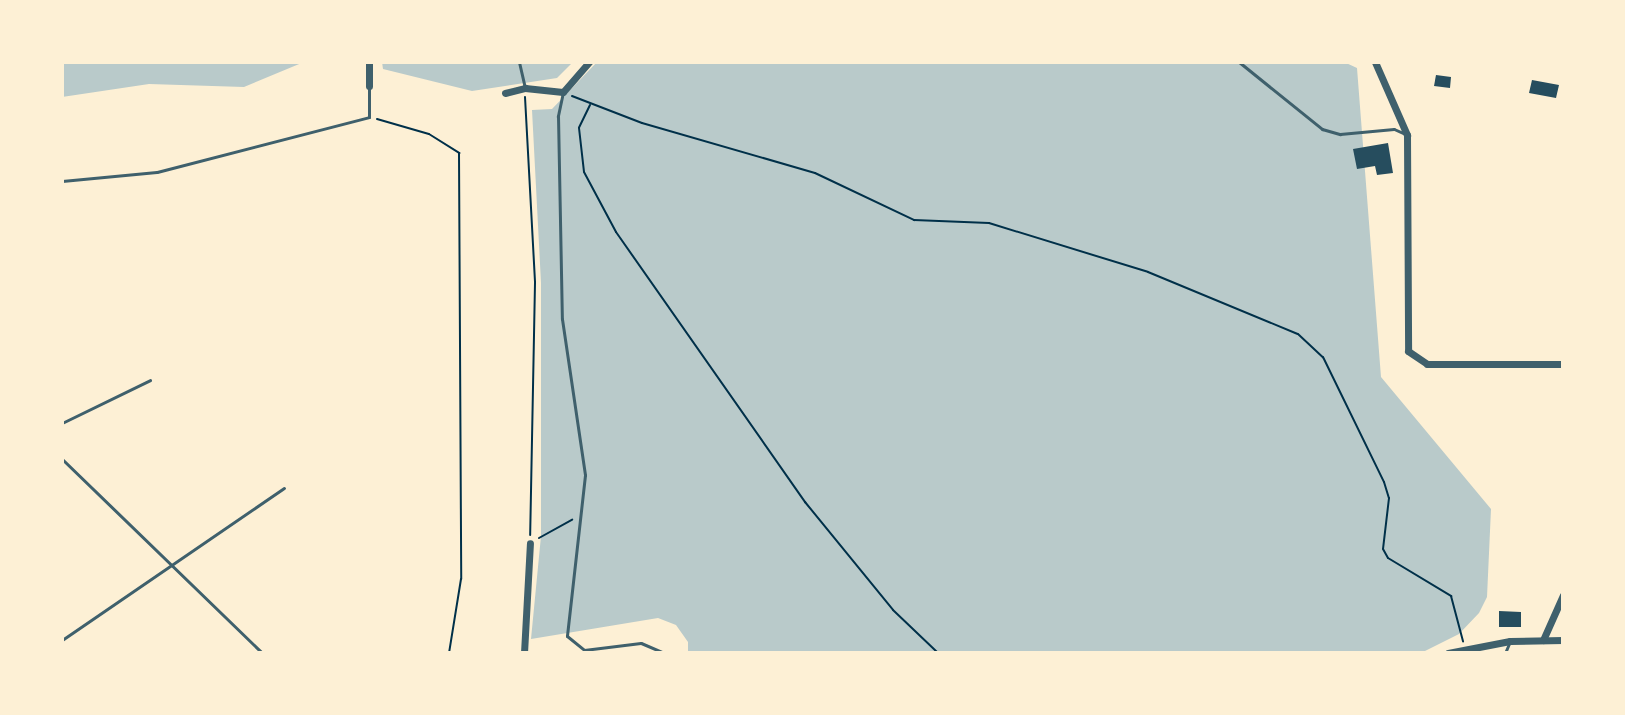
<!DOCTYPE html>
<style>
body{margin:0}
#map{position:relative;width:1625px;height:715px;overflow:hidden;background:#fdf0d5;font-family:Mulish,sans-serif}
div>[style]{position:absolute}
.green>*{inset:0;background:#b9caca}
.building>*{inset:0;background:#264d5e}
.path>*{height:2px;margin:-1px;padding:0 1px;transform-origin:1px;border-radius:1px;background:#003049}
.service>*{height:3px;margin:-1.5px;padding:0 1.5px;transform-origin:1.5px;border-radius:1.5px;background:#3f606c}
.minor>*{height:7px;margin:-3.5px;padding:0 3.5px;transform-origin:3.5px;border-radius:3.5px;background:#3f606c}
span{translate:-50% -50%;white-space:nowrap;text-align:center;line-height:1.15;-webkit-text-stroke:6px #fdf0d5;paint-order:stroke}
.frame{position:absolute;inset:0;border:64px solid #fdf0d5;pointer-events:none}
</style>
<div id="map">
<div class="green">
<i style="clip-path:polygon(62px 62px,304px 62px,244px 87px,149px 84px,62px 97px)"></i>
<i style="clip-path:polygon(382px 62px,573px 62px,557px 78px,472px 91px,383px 69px)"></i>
<i style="clip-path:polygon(597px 62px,1344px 62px,1357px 68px,1381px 377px,1491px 509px,1487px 597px,1479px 613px,1459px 634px,1421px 653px,688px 653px,688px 642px,676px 625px,658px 618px,531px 639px,541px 536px,541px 283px,532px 110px,552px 109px)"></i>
</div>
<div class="building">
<i style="clip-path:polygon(1436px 75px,1451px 77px,1450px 88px,1434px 86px)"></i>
<i style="clip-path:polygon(1532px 80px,1559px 85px,1556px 98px,1529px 93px)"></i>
<i style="clip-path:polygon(1388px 143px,1393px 173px,1377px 175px,1375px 166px,1357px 169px,1353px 149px)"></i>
<i style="clip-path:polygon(1499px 611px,1521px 612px,1521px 627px,1499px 627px)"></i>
</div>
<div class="path">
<i style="left:572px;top:96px;width:75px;rotate:21.1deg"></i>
<i style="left:642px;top:123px;width:180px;rotate:16.1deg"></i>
<i style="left:815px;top:173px;width:110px;rotate:25.4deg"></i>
<i style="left:914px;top:220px;width:75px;rotate:2.3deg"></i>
<i style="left:989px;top:223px;width:166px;rotate:17.1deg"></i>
<i style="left:1148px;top:272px;width:162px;rotate:22.5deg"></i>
<i style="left:1298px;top:334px;width:34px;rotate:43deg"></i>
<i style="left:1323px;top:357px;width:139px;rotate:64deg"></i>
<i style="left:1384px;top:482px;width:17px;rotate:73deg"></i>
<i style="left:1389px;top:498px;width:51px;rotate:96.7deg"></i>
<i style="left:1383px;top:549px;width:10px;rotate:61deg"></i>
<i style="left:1388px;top:558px;width:74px;rotate:31.1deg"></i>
<i style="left:1451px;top:596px;width:47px;rotate:75.1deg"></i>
<i style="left:525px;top:97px;width:186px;rotate:86.9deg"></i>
<i style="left:535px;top:283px;width:252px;rotate:91.1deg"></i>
<i style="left:590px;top:105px;width:25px;rotate:116deg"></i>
<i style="left:579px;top:128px;width:44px;rotate:83.5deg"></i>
<i style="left:584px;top:172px;width:68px;rotate:61.9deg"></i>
<i style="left:616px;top:232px;width:330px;rotate:55deg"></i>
<i style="left:805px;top:502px;width:139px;rotate:50.8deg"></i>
<i style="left:893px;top:610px;width:62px;rotate:43.7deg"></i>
<i style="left:377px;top:119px;width:54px;rotate:16.1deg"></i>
<i style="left:429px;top:134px;width:36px;rotate:32deg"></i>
<i style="left:459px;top:153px;width:426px;rotate:89.7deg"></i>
<i style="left:461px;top:579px;width:75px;rotate:99.2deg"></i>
<i style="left:539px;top:538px;width:38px;rotate:-29deg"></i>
</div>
<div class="service">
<i style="left:519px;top:62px;width:27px;rotate:77deg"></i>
<i style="left:1239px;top:62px;width:107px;rotate:38.9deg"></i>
<i style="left:1322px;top:129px;width:19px;rotate:16deg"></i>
<i style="left:1340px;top:134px;width:54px;rotate:-5.3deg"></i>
<i style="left:1394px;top:129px;width:12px;rotate:24deg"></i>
<i style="left:563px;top:92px;width:25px;rotate:102deg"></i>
<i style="left:558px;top:116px;width:203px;rotate:88.9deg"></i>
<i style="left:562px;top:319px;width:158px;rotate:81.6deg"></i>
<i style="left:585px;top:475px;width:162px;rotate:96.4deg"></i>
<i style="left:567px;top:636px;width:22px;rotate:39deg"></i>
<i style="left:584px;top:650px;width:57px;rotate:-7deg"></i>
<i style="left:641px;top:643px;width:25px;rotate:23deg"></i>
<i style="left:62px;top:181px;width:95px;rotate:-5.4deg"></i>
<i style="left:157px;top:172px;width:219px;rotate:-14.5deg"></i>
<i style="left:369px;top:117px;width:31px;rotate:-90deg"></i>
<i style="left:62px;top:423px;width:98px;rotate:-26deg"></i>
<i style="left:62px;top:459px;width:279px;rotate:44.1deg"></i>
<i style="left:62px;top:640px;width:269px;rotate:-34.4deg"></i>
<i style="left:364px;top:653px;width:1px"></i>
<i style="left:1505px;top:653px;width:13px;rotate:-67deg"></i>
</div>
<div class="minor">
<i style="left:369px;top:62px;width:24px;rotate:90deg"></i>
<i style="left:1375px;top:62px;width:80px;rotate:66.3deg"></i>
<i style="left:1407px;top:135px;width:216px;rotate:89.7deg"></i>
<i style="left:1408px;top:351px;width:23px;rotate:34deg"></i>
<i style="left:1427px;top:364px;width:136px"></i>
<i style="left:505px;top:93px;width:21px;rotate:-14deg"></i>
<i style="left:525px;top:88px;width:38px;rotate:6deg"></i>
<i style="left:563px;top:92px;width:40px;rotate:-49deg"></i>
<i style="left:1543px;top:640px;width:49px;rotate:-66deg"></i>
<i style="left:524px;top:653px;width:110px;rotate:-86.9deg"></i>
<i style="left:1448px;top:653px;width:63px;rotate:-11deg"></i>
<i style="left:1510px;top:641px;width:53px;rotate:-1.1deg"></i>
</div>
<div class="frame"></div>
</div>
